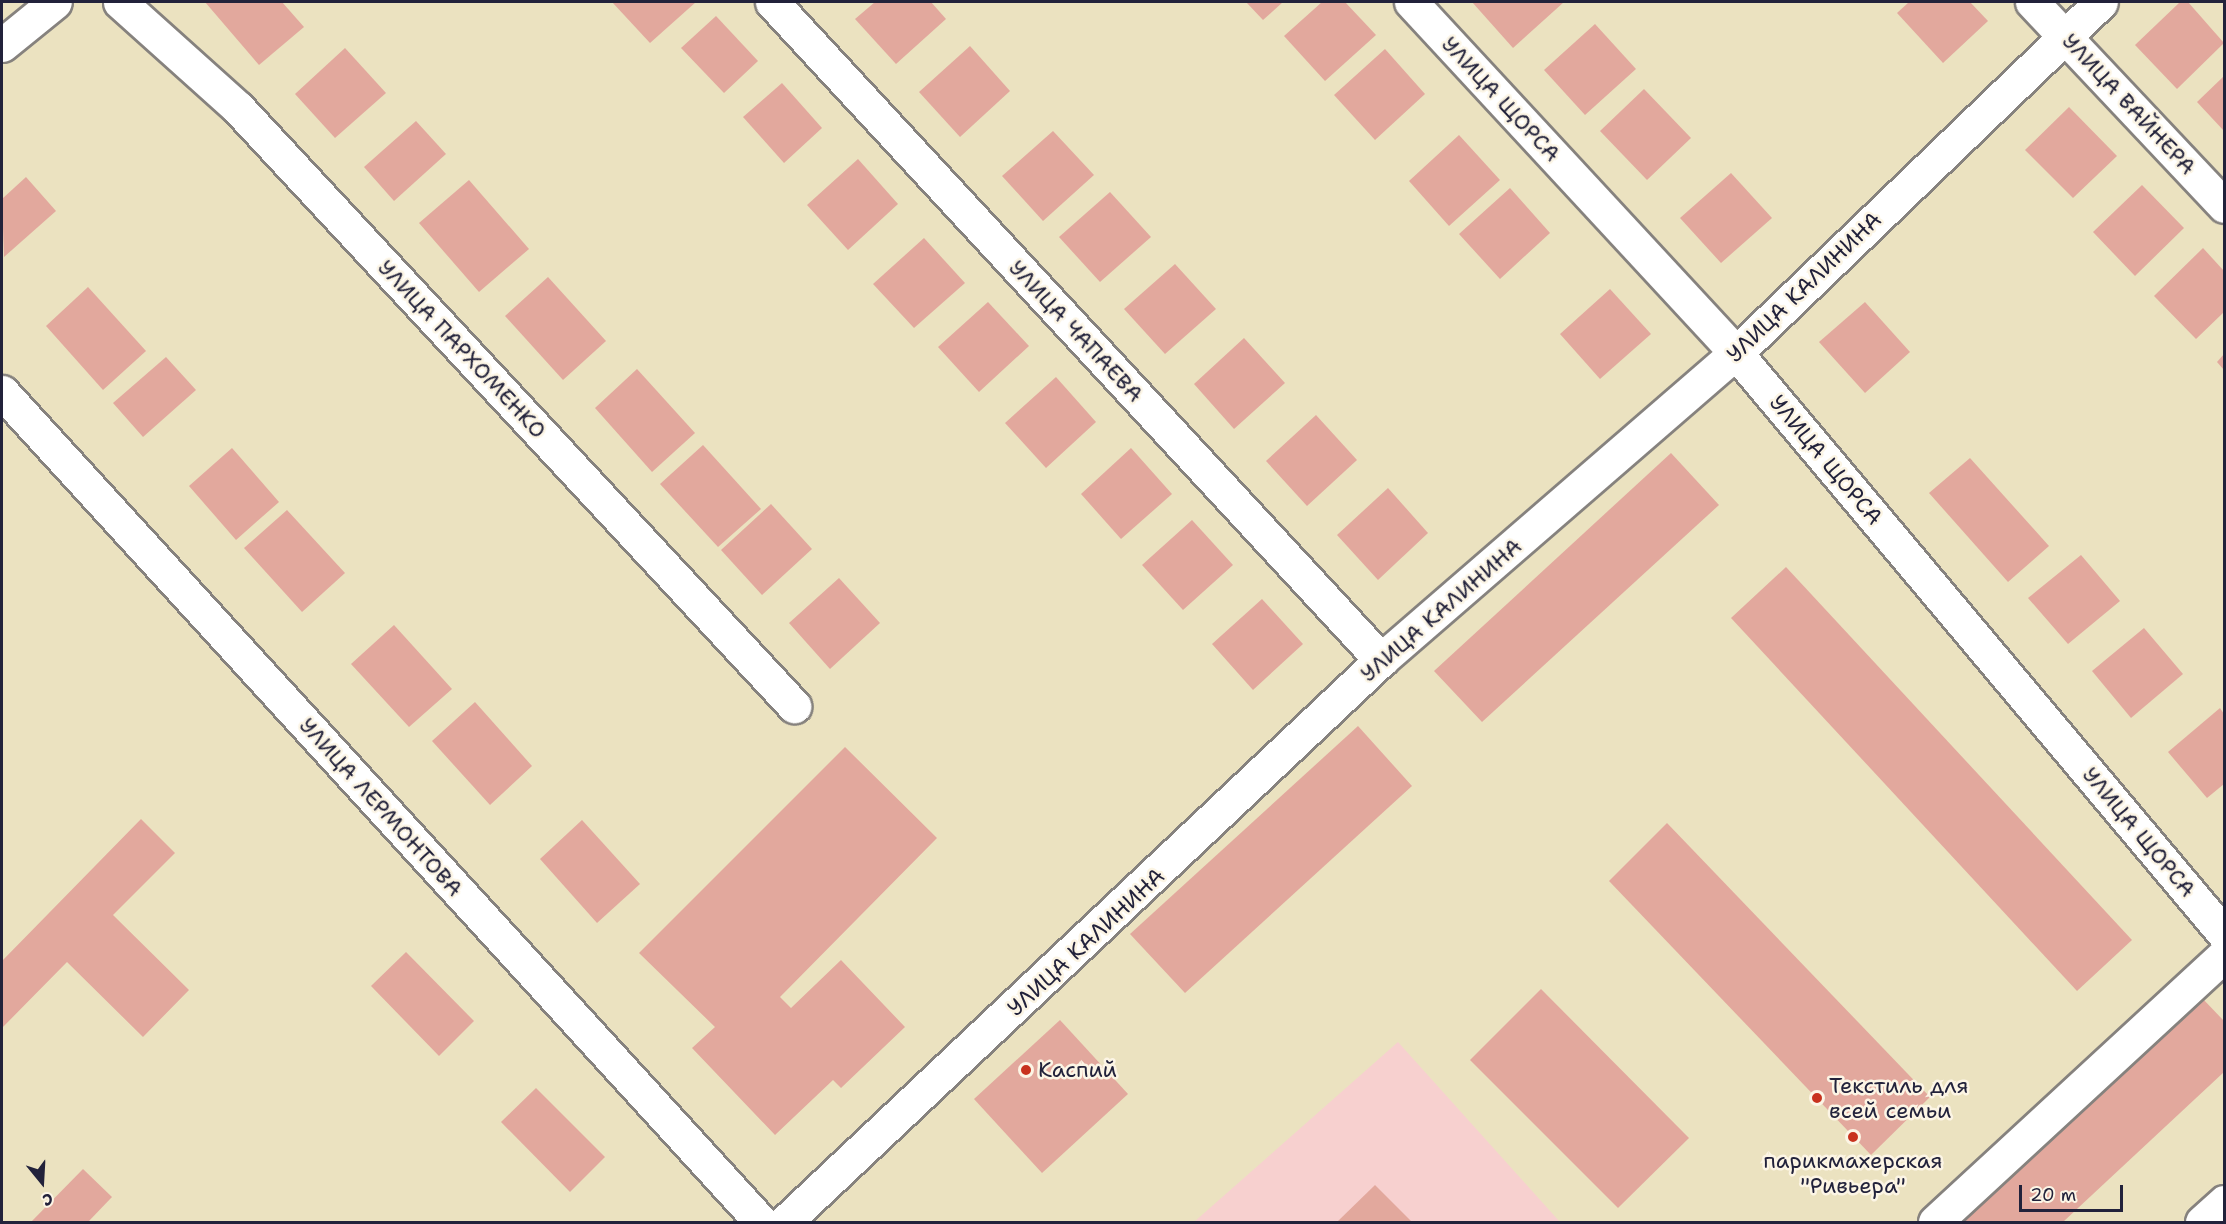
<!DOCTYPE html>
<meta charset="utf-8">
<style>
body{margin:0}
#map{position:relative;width:2226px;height:1224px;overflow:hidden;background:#ebe2c0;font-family:"Shantell Sans",sans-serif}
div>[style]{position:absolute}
.built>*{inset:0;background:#f7d0cf}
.building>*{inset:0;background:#e2a89d}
.roads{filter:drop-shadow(2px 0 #86827e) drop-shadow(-2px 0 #86827e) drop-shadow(0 2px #86827e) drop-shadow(0 -2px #86827e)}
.minor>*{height:33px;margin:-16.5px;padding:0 16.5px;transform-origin:16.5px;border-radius:16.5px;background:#fff}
.dots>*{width:16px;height:16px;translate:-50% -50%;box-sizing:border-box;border:3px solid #fcf5e5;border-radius:50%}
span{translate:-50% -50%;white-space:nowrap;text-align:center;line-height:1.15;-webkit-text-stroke:5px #fcf5e5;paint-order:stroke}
.street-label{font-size:22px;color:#22223b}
.poi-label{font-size:22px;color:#22223b}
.left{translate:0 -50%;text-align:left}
.frame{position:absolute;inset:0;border:3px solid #22223b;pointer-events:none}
.north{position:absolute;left:12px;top:1152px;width:60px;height:60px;-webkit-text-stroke:4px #fcf5e5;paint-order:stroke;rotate:162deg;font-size:16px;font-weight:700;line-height:24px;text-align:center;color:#22223b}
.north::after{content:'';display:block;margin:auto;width:21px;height:27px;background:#22223b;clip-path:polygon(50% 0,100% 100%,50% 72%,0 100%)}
.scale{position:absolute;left:2019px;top:1185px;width:104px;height:27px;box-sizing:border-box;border:3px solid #22223b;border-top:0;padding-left:8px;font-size:18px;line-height:21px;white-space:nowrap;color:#22223b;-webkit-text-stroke:4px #fcf5e5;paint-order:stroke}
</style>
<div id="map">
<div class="built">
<i style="clip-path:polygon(1398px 1042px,1560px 1222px,1194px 1222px)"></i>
</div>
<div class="building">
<i style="clip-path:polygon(205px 2px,282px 2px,304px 27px,259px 65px)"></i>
<i style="clip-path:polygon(612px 2px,696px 2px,650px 43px)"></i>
<i style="clip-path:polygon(875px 2px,931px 2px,946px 19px,896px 64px,855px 19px)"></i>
<i style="clip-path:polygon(1246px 2px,1283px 2px,1263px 20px)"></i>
<i style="clip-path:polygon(1322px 2px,1345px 2px,1376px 35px,1325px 81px,1284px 36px)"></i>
<i style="clip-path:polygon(1472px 2px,1564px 2px,1513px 48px)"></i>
<i style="clip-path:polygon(1909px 2px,1970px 2px,1988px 21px,1943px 63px,1897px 13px)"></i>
<i style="clip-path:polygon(2180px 2px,2188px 2px,2224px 43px,2177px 89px,2135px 45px)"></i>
<i style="clip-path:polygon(716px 16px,758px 61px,724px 93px,681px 48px)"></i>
<i style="clip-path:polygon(1595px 24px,1636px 69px,1585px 115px,1544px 70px)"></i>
<i style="clip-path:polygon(970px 46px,1010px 91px,960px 137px,919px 92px)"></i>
<i style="clip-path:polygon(345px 48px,386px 93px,335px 138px,295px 94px)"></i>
<i style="clip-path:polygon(1385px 49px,1425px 94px,1375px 140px,1334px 95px)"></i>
<i style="clip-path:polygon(2224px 76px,2224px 131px,2197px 102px)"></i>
<i style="clip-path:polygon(782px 83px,822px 128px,784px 163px,743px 117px)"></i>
<i style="clip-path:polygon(1644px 89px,1691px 138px,1647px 180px,1600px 131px)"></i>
<i style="clip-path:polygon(2069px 107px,2117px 156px,2073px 198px,2025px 150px)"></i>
<i style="clip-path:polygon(416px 121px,446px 154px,394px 201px,364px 167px)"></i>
<i style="clip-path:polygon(1053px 131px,1094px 175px,1043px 221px,1002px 176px)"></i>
<i style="clip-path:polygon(1459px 135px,1500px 180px,1449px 226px,1409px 181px)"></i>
<i style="clip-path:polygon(858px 159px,898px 204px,848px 250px,807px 205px)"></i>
<i style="clip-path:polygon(1731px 173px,1772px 218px,1721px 263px,1680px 218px)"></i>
<i style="clip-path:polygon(26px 177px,56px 211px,4px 257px,2px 199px)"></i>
<i style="clip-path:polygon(469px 180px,529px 249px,479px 292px,419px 223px)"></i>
<i style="clip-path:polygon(2142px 185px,2184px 228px,2135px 276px,2093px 232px)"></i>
<i style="clip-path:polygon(1510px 188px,1550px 233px,1500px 279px,1459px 234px)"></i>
<i style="clip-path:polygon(1110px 192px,1151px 237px,1100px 282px,1059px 237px)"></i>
<i style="clip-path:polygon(924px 238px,965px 283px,914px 328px,873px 284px)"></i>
<i style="clip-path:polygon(2203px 248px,2224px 271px,2224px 312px,2196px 339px,2154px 296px)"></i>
<i style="clip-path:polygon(1175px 264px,1216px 309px,1165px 354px,1124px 309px)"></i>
<i style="clip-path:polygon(548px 277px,606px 341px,563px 380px,505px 316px)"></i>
<i style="clip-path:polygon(88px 287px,146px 351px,103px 390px,46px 326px)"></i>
<i style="clip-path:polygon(1610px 289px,1651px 334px,1600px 379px,1560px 334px)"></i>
<i style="clip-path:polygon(988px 302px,1029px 346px,979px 392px,938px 347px)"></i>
<i style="clip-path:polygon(1865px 302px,1910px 352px,1865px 393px,1819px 342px)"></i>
<i style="clip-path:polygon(1244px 338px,1285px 383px,1234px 429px,1194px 384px)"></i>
<i style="clip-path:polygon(2224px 354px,2224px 370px,2217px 362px)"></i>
<i style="clip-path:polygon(166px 357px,196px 390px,143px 437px,113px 403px)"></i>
<i style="clip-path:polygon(637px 369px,695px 433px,652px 472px,595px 408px)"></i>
<i style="clip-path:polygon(1056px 377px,1096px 422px,1046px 468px,1005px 423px)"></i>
<i style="clip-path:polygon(1316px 415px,1357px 460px,1307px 506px,1266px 461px)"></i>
<i style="clip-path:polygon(703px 445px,761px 509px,718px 547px,660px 484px)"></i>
<i style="clip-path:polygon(232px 448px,279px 502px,236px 540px,189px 486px)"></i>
<i style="clip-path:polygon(1131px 448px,1172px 494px,1121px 539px,1081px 494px)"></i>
<i style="clip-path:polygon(1671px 453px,1719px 505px,1482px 722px,1434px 671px)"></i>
<i style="clip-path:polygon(1970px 458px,2049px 546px,2008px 582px,1929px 493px)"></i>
<i style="clip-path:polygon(1388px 488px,1428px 533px,1378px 580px,1337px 535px)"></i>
<i style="clip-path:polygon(771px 504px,812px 549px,762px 595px,721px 550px)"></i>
<i style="clip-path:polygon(287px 510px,345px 573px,302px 612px,244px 548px)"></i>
<i style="clip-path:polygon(1192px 520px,1233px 565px,1183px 610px,1142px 565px)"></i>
<i style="clip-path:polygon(2081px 555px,2120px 601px,2068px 644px,2028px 598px)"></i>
<i style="clip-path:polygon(1786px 567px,2132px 940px,2077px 991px,1731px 618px)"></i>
<i style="clip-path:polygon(839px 578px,880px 623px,830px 669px,789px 623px)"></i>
<i style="clip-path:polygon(1262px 599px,1303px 644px,1253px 690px,1212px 644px)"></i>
<i style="clip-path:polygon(394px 625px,452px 689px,409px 727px,351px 664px)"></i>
<i style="clip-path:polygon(2144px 628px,2183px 674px,2131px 718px,2092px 671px)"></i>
<i style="clip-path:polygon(475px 702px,532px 766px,490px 805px,432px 741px)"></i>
<i style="clip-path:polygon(2220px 708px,2224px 714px,2224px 784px,2207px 798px,2168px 752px)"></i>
<i style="clip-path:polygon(1358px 726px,1412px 786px,1185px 993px,1130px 934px)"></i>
<i style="clip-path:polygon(845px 747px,937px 838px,780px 997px,791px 1008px,841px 960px,905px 1027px,841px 1088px,833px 1080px,775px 1135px,692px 1048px,715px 1027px,639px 953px)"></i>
<i style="clip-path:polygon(141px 819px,175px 853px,113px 915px,189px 990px,143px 1037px,67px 962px,2px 1028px,2px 961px)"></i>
<i style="clip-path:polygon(582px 820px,640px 884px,597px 923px,540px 859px)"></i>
<i style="clip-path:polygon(1667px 823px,1930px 1097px,1871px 1155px,1609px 881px)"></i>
<i style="clip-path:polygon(406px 952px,474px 1021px,439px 1056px,371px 986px)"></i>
<i style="clip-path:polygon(1541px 989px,1689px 1138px,1618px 1208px,1470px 1060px)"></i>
<i style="clip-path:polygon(2202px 998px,2224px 1021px,2224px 1072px,2063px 1222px,1961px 1222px)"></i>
<i style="clip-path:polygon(1060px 1020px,1128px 1094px,1042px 1173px,974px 1099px)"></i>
<i style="clip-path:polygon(536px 1088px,605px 1157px,570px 1192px,501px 1122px)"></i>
<i style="clip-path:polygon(83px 1169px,112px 1197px,88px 1222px,31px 1222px)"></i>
<i style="clip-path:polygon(1375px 1185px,1412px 1222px,1337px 1222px)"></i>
</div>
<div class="roads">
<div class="minor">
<i style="left:120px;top:2px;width:159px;rotate:41.9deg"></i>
<i style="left:238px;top:108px;width:817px;rotate:47.08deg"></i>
<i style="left:772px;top:2px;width:897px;rotate:47.21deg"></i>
<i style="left:1411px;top:2px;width:478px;rotate:47.2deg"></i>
<i style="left:1736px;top:353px;width:759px;rotate:49.97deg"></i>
<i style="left:2032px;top:2px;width:280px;rotate:46.7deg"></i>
<i style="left:2px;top:45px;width:68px;rotate:-39.1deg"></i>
<i style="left:2px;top:392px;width:1125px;rotate:47.56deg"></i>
<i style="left:785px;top:1222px;width:819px;rotate:-43.32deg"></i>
<i style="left:1381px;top:660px;width:469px;rotate:-40.9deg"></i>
<i style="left:1736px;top:353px;width:506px;rotate:-43.88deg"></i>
<i style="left:1935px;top:1222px;width:393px;rotate:-42.7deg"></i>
<i style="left:2202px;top:1222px;width:30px;rotate:-42deg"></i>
</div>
</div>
<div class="dots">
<i style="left:1026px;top:1070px;background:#c8321e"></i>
<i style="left:1817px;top:1098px;background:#c8321e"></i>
<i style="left:1853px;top:1137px;background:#c8321e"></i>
</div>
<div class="street-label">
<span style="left:1501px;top:99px;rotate:47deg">УЛИЦА ЩОРСА</span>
<span style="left:2129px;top:104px;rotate:47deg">УЛИЦА ВАЙНЕРА</span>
<span style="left:1804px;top:287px;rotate:-44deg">УЛИЦА КАЛИНИНА</span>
<span style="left:1076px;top:331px;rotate:47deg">УЛИЦА ЧАПАЕВА</span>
<span style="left:462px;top:349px;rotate:47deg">УЛИЦА ПАРХОМЕНКО</span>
<span style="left:1826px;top:460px;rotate:50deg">УЛИЦА ЩОРСА</span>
<span style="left:1441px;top:610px;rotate:-41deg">УЛИЦА КАЛИНИНА</span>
<span style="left:381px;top:807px;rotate:48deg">УЛИЦА ЛЕРМОНТОВА</span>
<span style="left:2139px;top:832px;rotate:50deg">УЛИЦА ЩОРСА</span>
<span style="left:1086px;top:942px;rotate:-43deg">УЛИЦА КАЛИНИНА</span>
</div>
<div class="poi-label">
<span class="left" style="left:1038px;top:1070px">Каспий</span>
<span class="left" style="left:1829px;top:1098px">Текстиль для<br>всей семьи</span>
<span style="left:1853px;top:1173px">парикмахерская<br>"Ривьера"</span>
</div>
<div class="frame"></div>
<div class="north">С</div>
<div class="scale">20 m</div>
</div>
